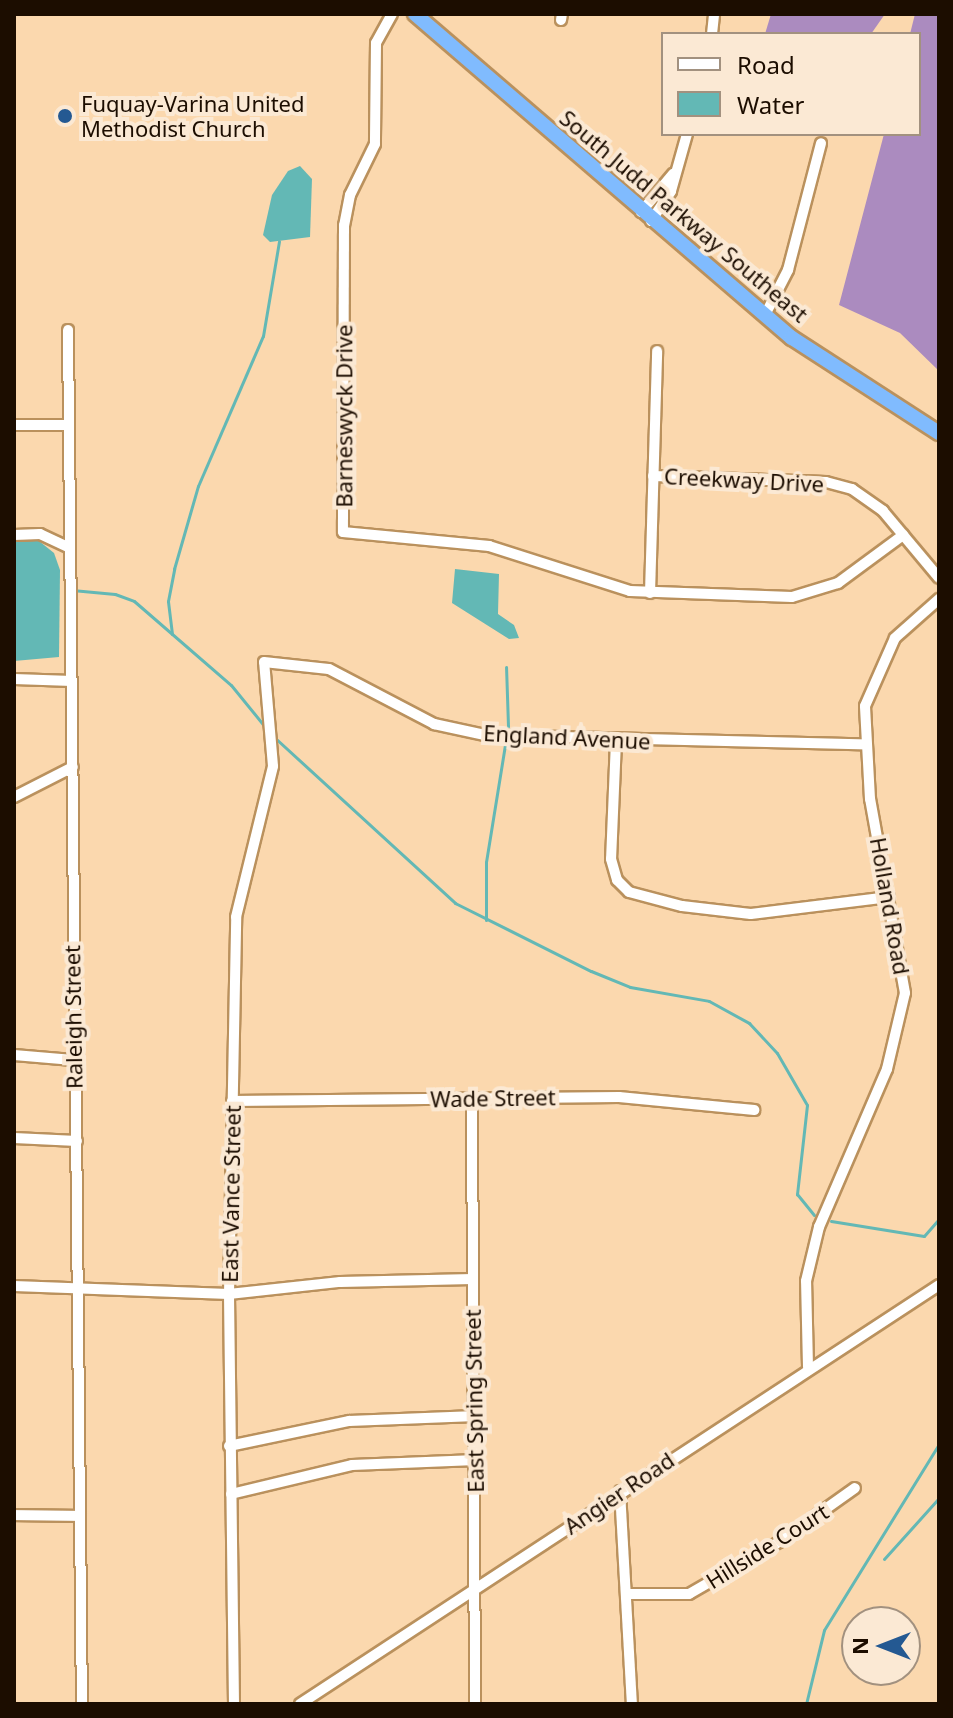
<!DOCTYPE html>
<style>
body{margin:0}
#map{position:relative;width:953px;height:1718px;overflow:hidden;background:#fbd8ae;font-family:"Noto Sans",sans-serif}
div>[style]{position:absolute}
.forest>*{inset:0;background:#ab8bbf}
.water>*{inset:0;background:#63b8b5}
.stream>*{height:3px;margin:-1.5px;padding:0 1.5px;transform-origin:1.5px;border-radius:1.5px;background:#63b8b5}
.roads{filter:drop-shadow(2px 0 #ba915d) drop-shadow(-2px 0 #ba915d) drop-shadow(0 2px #ba915d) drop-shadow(0 -2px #ba915d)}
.minor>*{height:10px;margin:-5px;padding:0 5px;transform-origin:5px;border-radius:5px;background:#fff}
.highway>*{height:14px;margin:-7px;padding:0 7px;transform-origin:7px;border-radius:7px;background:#80bbfe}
.dots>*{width:22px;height:22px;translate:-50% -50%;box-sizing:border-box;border:4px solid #fbe9d4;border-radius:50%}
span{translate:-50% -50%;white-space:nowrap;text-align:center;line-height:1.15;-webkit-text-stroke:8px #fbe9d4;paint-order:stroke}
.poi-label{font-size:22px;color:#1c0d00}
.left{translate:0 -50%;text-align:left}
.street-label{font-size:22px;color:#1c0d00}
.frame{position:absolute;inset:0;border:16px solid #1c0d00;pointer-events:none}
.legend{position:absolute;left:661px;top:32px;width:260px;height:104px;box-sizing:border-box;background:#fbe9d4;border:2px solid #a2917f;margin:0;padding:10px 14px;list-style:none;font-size:24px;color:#1c0d00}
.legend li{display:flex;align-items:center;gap:16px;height:40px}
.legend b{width:40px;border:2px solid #a2917f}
.north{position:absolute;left:841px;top:1606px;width:80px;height:80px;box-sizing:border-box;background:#fbe9d4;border:2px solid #a2917f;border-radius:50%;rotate:270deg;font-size:22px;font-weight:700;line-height:32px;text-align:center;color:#1c0d00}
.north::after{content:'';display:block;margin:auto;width:28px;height:36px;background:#245992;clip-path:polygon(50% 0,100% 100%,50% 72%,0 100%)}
</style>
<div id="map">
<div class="forest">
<i style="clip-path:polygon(771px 14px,885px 14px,871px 34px,765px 34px)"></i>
<i style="clip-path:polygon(915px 14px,939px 14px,939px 371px,900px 333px,839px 305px,884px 134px,919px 134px,919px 34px,910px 34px)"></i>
</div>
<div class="water">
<i style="clip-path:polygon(300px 166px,312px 179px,310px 237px,270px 242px,263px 235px,272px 195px,288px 171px)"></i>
<i style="clip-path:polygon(21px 538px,39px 541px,54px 553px,60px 570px,59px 657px,14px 661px,14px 541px)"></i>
<i style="clip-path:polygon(455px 569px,499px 574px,498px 614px,514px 625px,519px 638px,509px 639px,452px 603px)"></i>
</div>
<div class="stream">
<i style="left:72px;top:590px;width:43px;rotate:5.3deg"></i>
<i style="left:115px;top:594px;width:20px;rotate:20deg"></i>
<i style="left:134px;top:601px;width:128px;rotate:40.9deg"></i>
<i style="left:231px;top:685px;width:55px;rotate:50.9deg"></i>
<i style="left:172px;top:634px;width:33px;rotate:-97deg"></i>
<i style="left:168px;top:601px;width:33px;rotate:-79deg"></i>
<i style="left:174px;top:569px;width:86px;rotate:-73.9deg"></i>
<i style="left:198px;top:486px;width:163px;rotate:-66.6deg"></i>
<i style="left:263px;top:336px;width:96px;rotate:-80.4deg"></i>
<i style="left:274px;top:737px;width:246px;rotate:42.5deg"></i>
<i style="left:455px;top:903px;width:152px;rotate:26.6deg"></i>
<i style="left:591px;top:971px;width:42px;rotate:22.3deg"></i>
<i style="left:630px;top:987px;width:80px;rotate:10deg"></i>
<i style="left:709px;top:1001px;width:46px;rotate:28.8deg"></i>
<i style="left:749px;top:1023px;width:41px;rotate:47deg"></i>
<i style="left:777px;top:1053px;width:60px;rotate:60deg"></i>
<i style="left:807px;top:1105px;width:90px;rotate:96.4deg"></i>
<i style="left:797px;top:1194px;width:27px;rotate:51deg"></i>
<i style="left:486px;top:920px;width:58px;rotate:-90deg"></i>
<i style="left:486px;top:862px;width:138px;rotate:-80.8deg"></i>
<i style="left:508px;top:726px;width:59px;rotate:-91.9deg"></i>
<i style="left:831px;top:1221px;width:94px;rotate:9.2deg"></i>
<i style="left:924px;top:1236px;width:23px;rotate:-49deg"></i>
<i style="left:884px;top:1559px;width:82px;rotate:-48deg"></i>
<i style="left:806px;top:1704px;width:76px;rotate:-76.3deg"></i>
<i style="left:824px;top:1630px;width:219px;rotate:-58.3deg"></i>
</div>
<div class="roads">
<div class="minor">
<i style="left:392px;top:14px;width:33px;rotate:119deg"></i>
<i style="left:376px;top:43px;width:101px;rotate:90.6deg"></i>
<i style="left:375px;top:144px;width:57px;rotate:116.1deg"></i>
<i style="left:350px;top:195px;width:31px;rotate:101deg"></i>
<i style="left:344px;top:225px;width:307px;rotate:90.2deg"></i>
<i style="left:343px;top:532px;width:147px;rotate:5.5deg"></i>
<i style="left:489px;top:546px;width:148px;rotate:17.7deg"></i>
<i style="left:630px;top:591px;width:162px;rotate:2.1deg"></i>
<i style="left:792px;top:597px;width:48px;rotate:-16.9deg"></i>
<i style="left:838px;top:583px;width:81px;rotate:-36.4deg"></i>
<i style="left:561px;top:20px;width:6px;rotate:-81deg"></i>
<i style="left:712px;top:34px;width:20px;rotate:-84deg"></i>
<i style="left:641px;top:212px;width:50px;rotate:-49.9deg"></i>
<i style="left:651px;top:221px;width:36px;rotate:-56deg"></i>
<i style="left:671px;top:191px;width:59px;rotate:-74.3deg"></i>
<i style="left:765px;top:315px;width:51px;rotate:-62.9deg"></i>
<i style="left:788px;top:270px;width:131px;rotate:-75.4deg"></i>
<i style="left:68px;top:330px;width:1374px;rotate:89.42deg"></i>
<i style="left:14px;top:425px;width:55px"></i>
<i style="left:653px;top:476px;width:173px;rotate:2deg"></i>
<i style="left:826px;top:482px;width:27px;rotate:15deg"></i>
<i style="left:852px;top:489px;width:38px;rotate:35deg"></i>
<i style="left:883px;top:511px;width:87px;rotate:50.1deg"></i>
<i style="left:14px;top:535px;width:26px;rotate:-2deg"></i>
<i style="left:40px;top:534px;width:33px;rotate:25deg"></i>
<i style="left:650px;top:593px;width:242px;rotate:-88.3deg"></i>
<i style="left:14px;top:679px;width:58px;rotate:2deg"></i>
<i style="left:616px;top:741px;width:118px;rotate:92.4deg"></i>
<i style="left:611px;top:859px;width:22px;rotate:74deg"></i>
<i style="left:617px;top:880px;width:17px;rotate:45deg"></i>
<i style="left:629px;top:892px;width:55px;rotate:14.8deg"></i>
<i style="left:682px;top:906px;width:69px;rotate:6.6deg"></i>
<i style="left:751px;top:914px;width:139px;rotate:-7deg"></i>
<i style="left:14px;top:797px;width:66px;rotate:-27deg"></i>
<i style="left:14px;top:1055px;width:59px;rotate:4.8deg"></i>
<i style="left:472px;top:1098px;width:606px;rotate:89.72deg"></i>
<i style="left:232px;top:1101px;width:387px;rotate:-0.6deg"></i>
<i style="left:619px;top:1097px;width:136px;rotate:5.5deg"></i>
<i style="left:14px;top:1138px;width:63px;rotate:2.7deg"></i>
<i style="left:14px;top:1286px;width:215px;rotate:2.1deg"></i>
<i style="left:229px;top:1294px;width:112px;rotate:-6.2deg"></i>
<i style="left:340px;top:1282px;width:133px;rotate:-1.3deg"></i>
<i style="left:808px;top:1367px;width:86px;rotate:-91.3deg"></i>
<i style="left:806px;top:1281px;width:56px;rotate:-76.5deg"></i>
<i style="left:819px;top:1227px;width:172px;rotate:-66.7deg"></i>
<i style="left:887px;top:1069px;width:78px;rotate:-76.7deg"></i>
<i style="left:905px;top:993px;width:197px;rotate:-100.2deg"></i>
<i style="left:870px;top:799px;width:93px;rotate:-93.1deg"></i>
<i style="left:865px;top:706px;width:74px;rotate:-66.2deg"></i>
<i style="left:895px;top:638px;width:59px;rotate:-41.6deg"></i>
<i style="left:229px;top:1446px;width:123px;rotate:-11.8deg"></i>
<i style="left:349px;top:1421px;width:127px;rotate:-2.3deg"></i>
<i style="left:620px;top:1491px;width:213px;rotate:86.8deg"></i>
<i style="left:231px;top:1494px;width:124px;rotate:-13.5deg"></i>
<i style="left:352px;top:1465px;width:124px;rotate:-2.3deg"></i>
<i style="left:14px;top:1515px;width:66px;rotate:0.9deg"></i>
<i style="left:627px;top:1594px;width:62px"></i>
<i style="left:689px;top:1594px;width:104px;rotate:-30deg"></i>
<i style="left:779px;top:1542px;width:93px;rotate:-35.4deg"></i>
<i style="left:234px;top:1704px;width:410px;rotate:-90.7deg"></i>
<i style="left:229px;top:1294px;width:377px;rotate:-88.9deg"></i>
<i style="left:236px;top:917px;width:155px;rotate:-76.2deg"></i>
<i style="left:273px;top:766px;width:104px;rotate:-94.9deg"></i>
<i style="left:264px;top:662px;width:65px;rotate:6.1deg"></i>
<i style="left:329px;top:669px;width:119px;rotate:27.6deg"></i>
<i style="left:434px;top:724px;width:52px;rotate:12.2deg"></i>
<i style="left:485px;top:735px;width:379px;rotate:1.4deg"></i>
<i style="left:300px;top:1704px;width:764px;rotate:-33.25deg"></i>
</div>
<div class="highway">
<i style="left:415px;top:14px;width:497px;rotate:40.7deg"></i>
<i style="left:792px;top:338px;width:175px;rotate:32.9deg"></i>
</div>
</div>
<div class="dots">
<i style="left:65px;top:116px;background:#245992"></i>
</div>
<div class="poi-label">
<span class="left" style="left:81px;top:116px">Fuquay-Varina United<br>Methodist Church</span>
</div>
<div class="street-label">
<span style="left:684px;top:216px;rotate:40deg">South Judd Parkway Southeast</span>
<span style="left:344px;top:416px;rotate:-90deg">Barneswyck Drive</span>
<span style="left:744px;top:480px;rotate:3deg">Creekway Drive</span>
<span style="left:567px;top:737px;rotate:3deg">England Avenue</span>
<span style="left:890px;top:906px;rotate:80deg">Holland Road</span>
<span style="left:73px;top:1017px;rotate:-91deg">Raleigh Street</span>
<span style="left:493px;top:1098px;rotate:-1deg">Wade Street</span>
<span style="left:231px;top:1194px;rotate:-89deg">East Vance Street</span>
<span style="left:474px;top:1401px;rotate:-91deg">East Spring Street</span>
<span style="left:619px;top:1493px;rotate:-34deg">Angier Road</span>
<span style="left:767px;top:1546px;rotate:-32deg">Hillside Court</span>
</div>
<div class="frame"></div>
<ul class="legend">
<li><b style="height:10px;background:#fff"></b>Road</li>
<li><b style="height:22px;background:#63b8b5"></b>Water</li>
</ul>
<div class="north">N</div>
</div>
